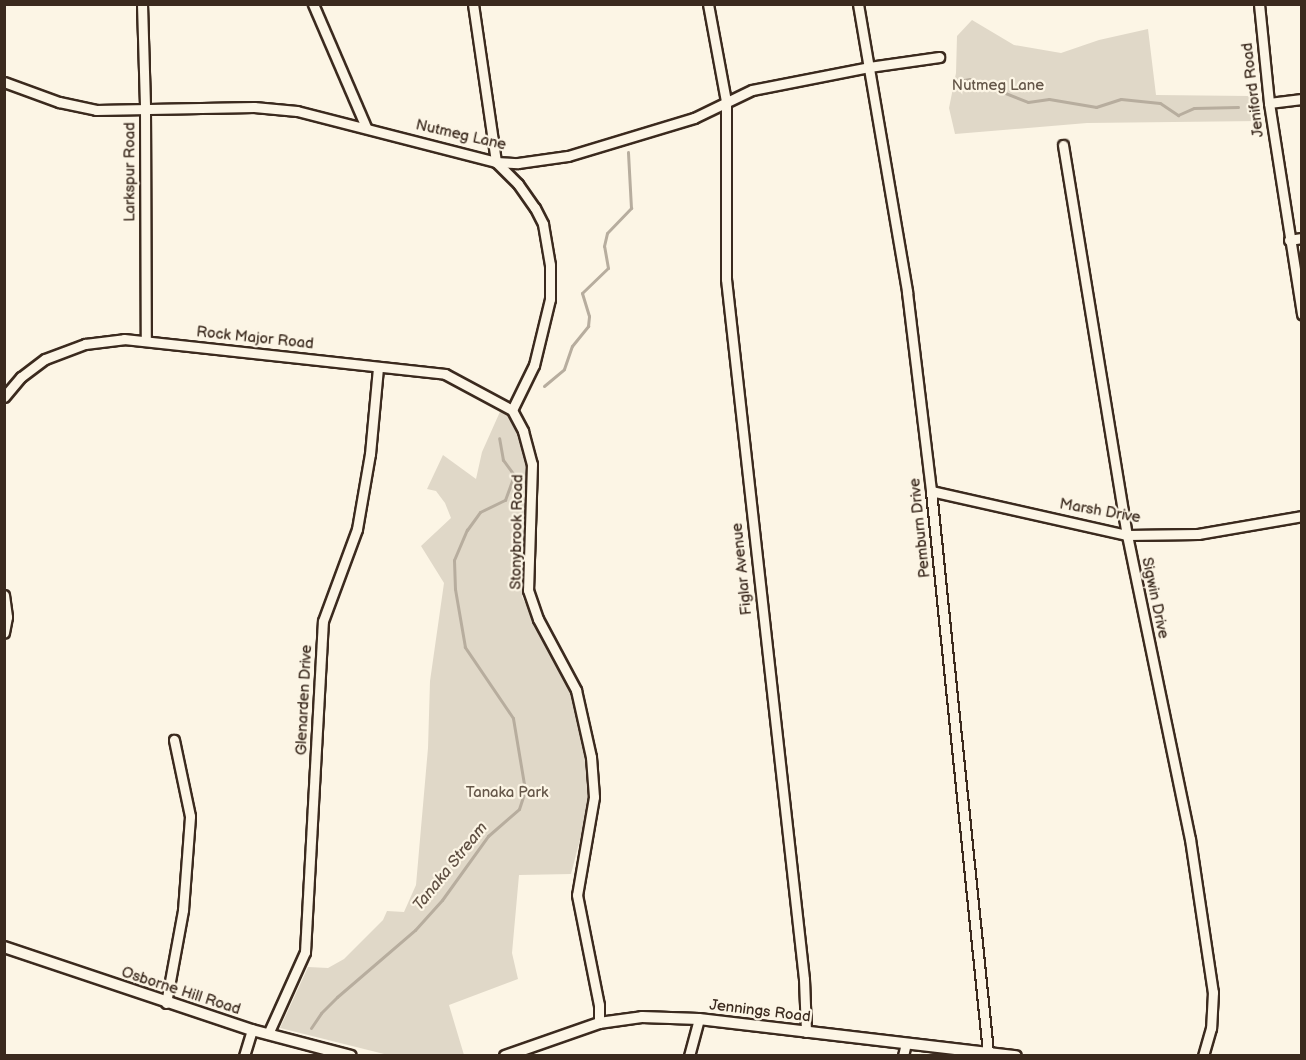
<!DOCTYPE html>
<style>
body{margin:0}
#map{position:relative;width:1306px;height:1060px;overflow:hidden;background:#fcf5e5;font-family:"Balsamiq Sans",sans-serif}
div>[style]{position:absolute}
.green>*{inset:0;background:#e0d8c8}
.stream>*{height:3px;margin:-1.5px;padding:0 1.5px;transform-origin:1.5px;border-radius:1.5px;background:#b7ad9e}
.roads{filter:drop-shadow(2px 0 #3b2a1e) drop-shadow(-2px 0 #3b2a1e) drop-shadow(0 2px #3b2a1e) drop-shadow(0 -2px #3b2a1e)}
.minor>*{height:9px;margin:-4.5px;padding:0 4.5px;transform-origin:4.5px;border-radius:4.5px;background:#fcf5e5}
.tertiary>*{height:10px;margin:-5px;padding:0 5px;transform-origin:5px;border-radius:5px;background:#fcf5e5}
span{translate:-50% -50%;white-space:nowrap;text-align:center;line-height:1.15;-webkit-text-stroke:4.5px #fcf5e5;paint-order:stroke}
.park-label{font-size:15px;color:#645648}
.street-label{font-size:15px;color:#3b2a1e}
.water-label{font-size:16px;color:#605144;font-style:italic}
.frame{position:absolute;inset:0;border:6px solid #3b2a1e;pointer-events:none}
</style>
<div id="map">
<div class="green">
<i style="clip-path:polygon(972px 20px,1014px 45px,1061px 53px,1099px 40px,1148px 29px,1156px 95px,1249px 96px,1260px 121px,1087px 123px,955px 134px,949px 108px,956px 73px,957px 36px)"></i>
<i style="clip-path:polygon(503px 405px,513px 414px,527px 462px,528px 531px,522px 597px,574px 695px,585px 757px,590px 801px,571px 874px,519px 875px,512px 953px,518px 979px,449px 1005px,464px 1055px,388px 1055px,280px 1028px,308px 967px,328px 968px,344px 959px,383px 920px,387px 911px,404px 912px,416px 885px,428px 748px,430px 681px,444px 583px,421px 546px,451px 518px,445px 503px,436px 491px,427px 489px,443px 455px,476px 479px,482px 452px)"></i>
</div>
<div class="stream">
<i style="left:953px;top:82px;width:17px;rotate:-10deg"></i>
<i style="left:970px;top:79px;width:62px;rotate:21.6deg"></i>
<i style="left:1028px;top:102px;width:21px;rotate:-8deg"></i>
<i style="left:1049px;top:99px;width:48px;rotate:9.7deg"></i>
<i style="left:1096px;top:107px;width:26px;rotate:-18deg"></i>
<i style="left:1121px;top:99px;width:39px;rotate:6deg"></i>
<i style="left:1160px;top:103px;width:22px;rotate:34deg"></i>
<i style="left:1178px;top:115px;width:17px;rotate:-24deg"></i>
<i style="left:1194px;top:108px;width:44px;rotate:-1.3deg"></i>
<i style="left:544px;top:386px;width:26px;rotate:-40deg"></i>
<i style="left:564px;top:369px;width:24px;rotate:-71deg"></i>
<i style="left:572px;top:346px;width:26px;rotate:-51deg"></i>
<i style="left:588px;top:326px;width:10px;rotate:-84deg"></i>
<i style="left:589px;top:316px;width:24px;rotate:-107deg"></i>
<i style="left:582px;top:293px;width:36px;rotate:-44deg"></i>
<i style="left:608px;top:268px;width:22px;rotate:-100deg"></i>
<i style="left:604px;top:246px;width:13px;rotate:-77deg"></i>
<i style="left:607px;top:233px;width:35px;rotate:-46deg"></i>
<i style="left:631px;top:208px;width:56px;rotate:-93.1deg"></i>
<i style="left:311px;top:1028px;width:18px;rotate:-56deg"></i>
<i style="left:321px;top:1013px;width:23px;rotate:-45deg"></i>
<i style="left:337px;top:997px;width:103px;rotate:-40.7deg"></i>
<i style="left:415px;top:930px;width:40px;rotate:-48deg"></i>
<i style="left:442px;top:900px;width:79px;rotate:-54.3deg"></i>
<i style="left:488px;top:836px;width:41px;rotate:-41.1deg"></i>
<i style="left:519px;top:809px;width:20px;rotate:-72deg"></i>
<i style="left:525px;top:790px;width:73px;rotate:-99.5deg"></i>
<i style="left:513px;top:718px;width:86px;rotate:-124.1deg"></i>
<i style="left:465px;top:647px;width:59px;rotate:-99.8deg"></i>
<i style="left:455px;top:589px;width:29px;rotate:-92deg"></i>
<i style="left:454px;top:560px;width:33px;rotate:-67deg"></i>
<i style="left:467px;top:530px;width:22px;rotate:-54deg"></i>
<i style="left:480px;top:512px;width:28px;rotate:-26deg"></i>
<i style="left:505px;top:500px;width:27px;rotate:-70deg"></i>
<i style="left:514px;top:475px;width:19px;rotate:-126deg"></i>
<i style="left:503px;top:460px;width:22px;rotate:-100deg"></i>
</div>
<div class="roads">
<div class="minor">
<i style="left:142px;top:4px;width:104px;rotate:88.3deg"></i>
<i style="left:145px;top:108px;width:232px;rotate:89.8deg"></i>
<i style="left:313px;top:4px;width:134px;rotate:66.7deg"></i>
<i style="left:473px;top:4px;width:160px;rotate:81.7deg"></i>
<i style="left:496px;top:162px;width:31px;rotate:45deg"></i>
<i style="left:518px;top:184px;width:29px;rotate:55deg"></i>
<i style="left:535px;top:208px;width:18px;rotate:63deg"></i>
<i style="left:543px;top:224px;width:42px;rotate:80.3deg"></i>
<i style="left:550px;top:265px;width:34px;rotate:90deg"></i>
<i style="left:550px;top:299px;width:68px;rotate:103.6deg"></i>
<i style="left:534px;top:365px;width:50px;rotate:116.1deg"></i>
<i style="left:512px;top:410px;width:24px;rotate:62deg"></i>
<i style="left:523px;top:431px;width:34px;rotate:75deg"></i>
<i style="left:532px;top:464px;width:126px;rotate:91.8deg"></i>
<i style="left:528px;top:590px;width:31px;rotate:71deg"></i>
<i style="left:538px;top:619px;width:81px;rotate:61.8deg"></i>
<i style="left:576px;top:690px;width:69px;rotate:77.4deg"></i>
<i style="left:591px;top:757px;width:40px;rotate:85.7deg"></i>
<i style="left:594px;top:797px;width:99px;rotate:99.8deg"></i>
<i style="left:577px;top:895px;width:112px;rotate:78.7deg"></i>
<i style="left:599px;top:1005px;width:18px;rotate:90deg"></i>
<i style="left:708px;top:4px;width:99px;rotate:79.5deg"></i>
<i style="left:726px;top:101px;width:178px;rotate:90deg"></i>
<i style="left:726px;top:279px;width:704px;rotate:83.64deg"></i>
<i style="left:804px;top:979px;width:53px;rotate:87.8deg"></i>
<i style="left:858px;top:4px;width:292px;rotate:80.3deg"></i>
<i style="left:907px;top:292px;width:200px;rotate:83.1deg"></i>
<i style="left:931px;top:491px;width:564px;rotate:84.2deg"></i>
<i style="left:1259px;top:4px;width:100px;rotate:84.2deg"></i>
<i style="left:1269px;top:103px;width:214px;rotate:81.1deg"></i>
<i style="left:4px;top:82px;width:59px;rotate:20deg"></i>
<i style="left:59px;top:102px;width:38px;rotate:12deg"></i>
<i style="left:96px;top:110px;width:158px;rotate:-1.1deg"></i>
<i style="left:254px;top:107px;width:43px;rotate:5.3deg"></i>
<i style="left:297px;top:111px;width:205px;rotate:14.4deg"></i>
<i style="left:496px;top:162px;width:22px;rotate:3deg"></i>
<i style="left:518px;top:163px;width:50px;rotate:-8deg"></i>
<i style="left:568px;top:156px;width:132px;rotate:-16.8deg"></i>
<i style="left:694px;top:118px;width:64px;rotate:-25.8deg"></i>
<i style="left:752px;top:90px;width:119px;rotate:-11.1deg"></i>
<i style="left:869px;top:67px;width:71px;rotate:-8.1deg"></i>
<i style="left:1269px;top:103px;width:33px;rotate:-7deg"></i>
<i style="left:1063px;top:145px;width:395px;rotate:80.7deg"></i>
<i style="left:1127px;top:535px;width:310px;rotate:78.3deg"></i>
<i style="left:1190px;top:839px;width:155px;rotate:81.5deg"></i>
<i style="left:1213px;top:992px;width:36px;rotate:93deg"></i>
<i style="left:1211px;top:1028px;width:29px;rotate:106deg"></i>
<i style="left:1289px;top:240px;width:13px;rotate:-9deg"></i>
<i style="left:4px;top:397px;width:26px;rotate:-50deg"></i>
<i style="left:21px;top:377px;width:30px;rotate:-37deg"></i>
<i style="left:45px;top:359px;width:43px;rotate:-20.6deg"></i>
<i style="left:85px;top:344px;width:39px;rotate:-7deg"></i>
<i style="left:124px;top:339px;width:323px;rotate:6.2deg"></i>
<i style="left:445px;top:374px;width:76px;rotate:28.2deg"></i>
<i style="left:931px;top:491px;width:201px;rotate:12.7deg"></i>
<i style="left:1127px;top:535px;width:71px;rotate:-0.8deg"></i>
<i style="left:1198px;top:534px;width:106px;rotate:-9.8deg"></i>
<i style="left:4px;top:595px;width:22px;rotate:82deg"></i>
<i style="left:7px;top:617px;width:16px;rotate:101deg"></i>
<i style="left:166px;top:1003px;width:95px;rotate:-79.6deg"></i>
<i style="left:183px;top:910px;width:94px;rotate:-85.7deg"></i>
<i style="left:190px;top:816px;width:78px;rotate:-101.9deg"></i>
<i style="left:268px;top:1034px;width:90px;rotate:-65.7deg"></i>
<i style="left:305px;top:952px;width:331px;rotate:-86.9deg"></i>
<i style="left:323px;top:621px;width:98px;rotate:-69.7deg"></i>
<i style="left:357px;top:529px;width:76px;rotate:-80.2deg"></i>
<i style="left:370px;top:454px;width:87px;rotate:-84.7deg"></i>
<i style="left:244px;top:1056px;width:27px;rotate:-73deg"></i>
<i style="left:689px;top:1056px;width:38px;rotate:-75deg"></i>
<i style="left:903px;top:1056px;width:13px;rotate:-77deg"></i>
</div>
<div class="tertiary">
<i style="left:4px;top:947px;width:262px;rotate:18.5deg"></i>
<i style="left:252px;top:1030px;width:102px;rotate:14.7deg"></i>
<i style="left:505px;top:1056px;width:100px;rotate:-19.3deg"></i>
<i style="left:599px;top:1023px;width:43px;rotate:-7.9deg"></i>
<i style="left:642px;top:1017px;width:57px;rotate:2deg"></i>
<i style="left:699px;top:1019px;width:319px;rotate:6.7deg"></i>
</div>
</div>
<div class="park-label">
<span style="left:998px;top:86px">Nutmeg Lane</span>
<span style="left:507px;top:793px">Tanaka Park</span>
</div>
<div class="street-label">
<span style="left:1253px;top:90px;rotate:-97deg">Jeniford Road</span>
<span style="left:461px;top:135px;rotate:13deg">Nutmeg Lane</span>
<span style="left:130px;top:172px;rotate:-90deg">Larkspur Road</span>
<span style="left:255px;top:338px;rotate:6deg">Rock Major Road</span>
<span style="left:1100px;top:511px;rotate:10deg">Marsh Drive</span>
<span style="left:920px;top:528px;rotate:-96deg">Pemburn Drive</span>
<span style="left:517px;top:532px;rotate:-89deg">Stonybrook Road</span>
<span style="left:742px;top:569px;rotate:-96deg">Figlar Avenue</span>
<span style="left:1155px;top:598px;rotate:78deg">Sigwin Drive</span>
<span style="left:304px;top:700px;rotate:-87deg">Glenarden Drive</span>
<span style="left:181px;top:991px;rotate:18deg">Osborne Hill Road</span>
<span style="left:760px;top:1011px;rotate:7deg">Jennings Road</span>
</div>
<div class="water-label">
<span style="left:451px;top:867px;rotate:-51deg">Tanaka Stream</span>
</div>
<div class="frame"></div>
</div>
